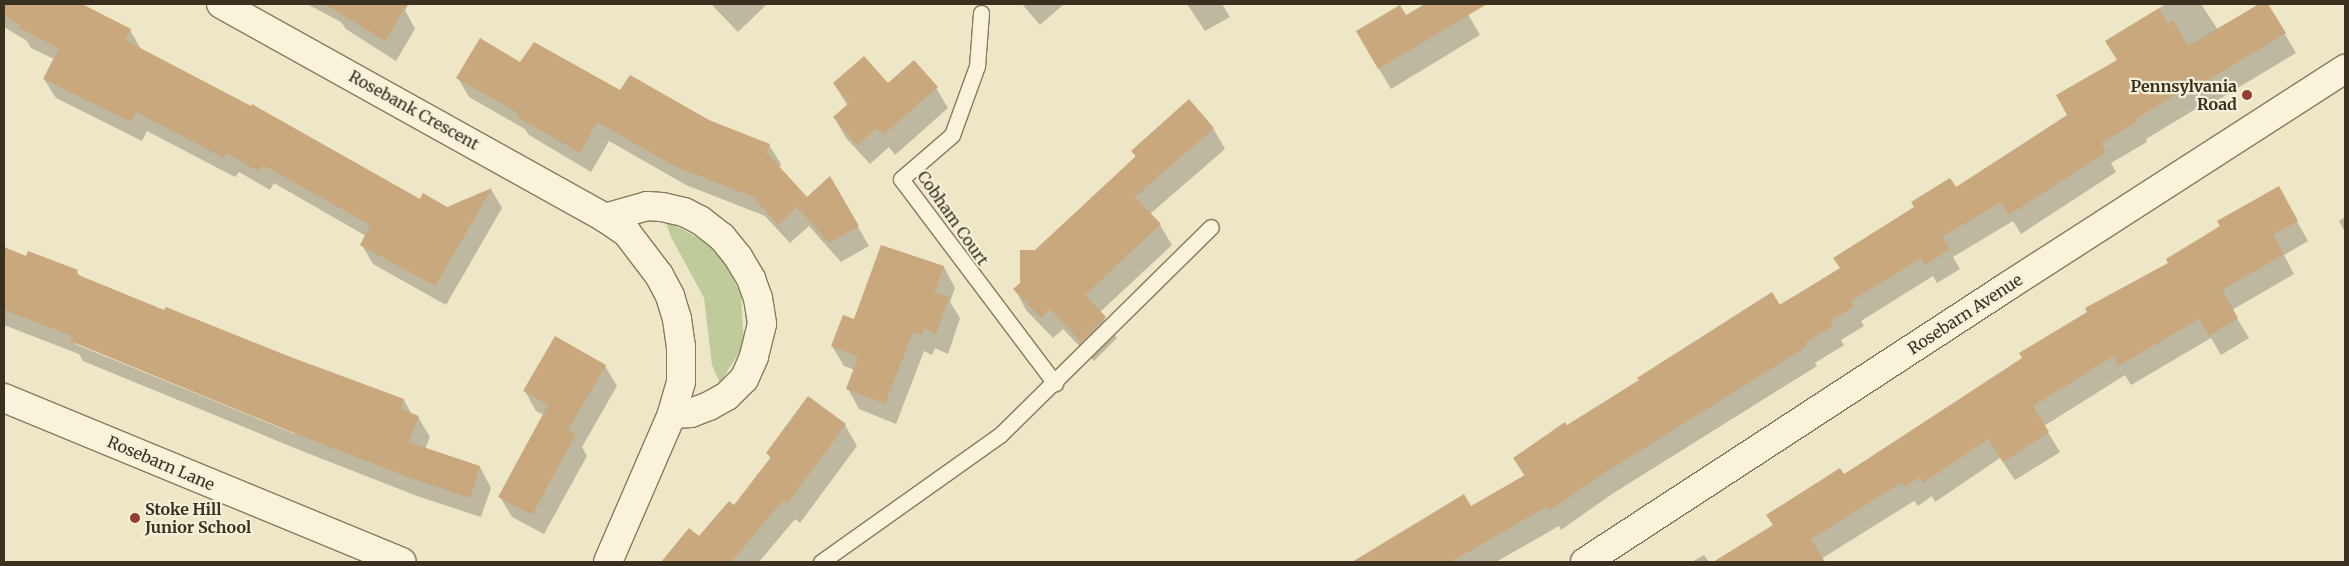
<!DOCTYPE html>
<style>
body{margin:0}
#map{position:relative;width:2349px;height:566px;overflow:hidden;background:#ede7c7;font-family:Merriweather,serif}
div>[style]{position:absolute}
.green>*{inset:0;background:#bfcb9b}
.shadow>*{inset:0;background:#0003}
.building>*{inset:0;background:#caa87e}
.roads{filter:drop-shadow(1px 0 #887a5d) drop-shadow(-1px 0 #887a5d) drop-shadow(0 1px #887a5d) drop-shadow(0 -1px #887a5d)}
.service>*{height:15px;margin:-7.5px;padding:0 7.5px;transform-origin:7.5px;border-radius:7.5px;background:#f8f3da}
.minor>*{height:28px;margin:-14px;padding:0 14px;transform-origin:14px;border-radius:14px;background:#f8f3da}
.dots>*{width:14px;height:14px;translate:-50% -50%;box-sizing:border-box;border:2px solid #f5f0d7;border-radius:50%}
span{translate:-50% -50%;white-space:nowrap;text-align:center;line-height:1.15;-webkit-text-stroke:4.5px #f5f0d7;paint-order:stroke}
.poi-label{font-size:16px;color:#393020;font-weight:700}
.right{translate:-100% -50%;text-align:right}
.left{translate:0 -50%;text-align:left}
.street-label{font-size:16px;color:#393020}
.frame{position:absolute;inset:0;border:5px solid #393020;pointer-events:none}
</style>
<div id="map">
<div class="green">
<i style="clip-path:polygon(665px 220px,707px 243px,722px 257px,741px 295px,744px 345px,720px 383px,712px 365px,704px 298px,671px 237px)"></i>
</div>
<div class="shadow">
<i style="clip-path:polygon(4px 4px,79px 4px,130px 30px,141px 49px,420px 201px,447px 209px,491px 189px,502px 208px,446px 305px,373px 264px,362px 245px,366px 236px,274px 183px,270px 190px,239px 172px,235px 177px,147px 131px,142px 141px,56px 98px,44px 79px,54px 59px,31px 48px,27px 41px,4px 27px)"></i>
<i style="clip-path:polygon(307px 4px,409px 4px,405px 10px,415px 29px,396px 61px,346px 29px,341px 22px)"></i>
<i style="clip-path:polygon(711px 4px,767px 4px,738px 32px)"></i>
<i style="clip-path:polygon(1022px 4px,1064px 4px,1040px 25px)"></i>
<i style="clip-path:polygon(1187px 4px,1222px 4px,1230px 17px,1205px 31px)"></i>
<i style="clip-path:polygon(1428px 4px,1462px 4px,1480px 35px,1391px 89px,1369px 52px,1406px 17px)"></i>
<i style="clip-path:polygon(2166px 4px,2201px 4px,2218px 30px,2261px 4px,2267px 4px,2296px 53px,2201px 110px,2199px 107px,2146px 139px,2147px 142px,2111px 163px,2116px 172px,2021px 234px,2013px 221px,1953px 257px,1960px 269px,1937px 283px,1933px 276px,1861px 321px,1864px 326px,1841px 340px,1844px 345px,1815px 363px,1817px 366px,1612px 494px,1561px 530px,1559px 526px,1496px 562px,1354px 562px,1464px 496px,1471px 508px,1525px 477px,1514px 458px,1841px 269px,1955px 189px,2069px 116px,2118px 61px,2107px 42px)"></i>
<i style="clip-path:polygon(521px 63px,621px 92px,708px 121px,769px 145px,781px 164px,779px 168px,807px 199px,830px 178px,869px 246px,841px 262px,809px 226px,790px 243px,765px 216px,686px 185px,609px 141px,591px 172px,529px 135px,525px 129px,469px 97px,458px 78px)"></i>
<i style="clip-path:polygon(834px 84px,936px 88px,948px 108px,895px 155px,889px 147px,870px 164px,846px 138px,834px 117px,848px 106px)"></i>
<i style="clip-path:polygon(1213px 128px,1225px 149px,1150px 214px,1160px 225px,1172px 245px,1100px 312px,1117px 338px,1094px 361px,1063px 329px,1053px 338px,1026px 310px,1015px 289px,1021px 283px,1035px 252px,1136px 157px,1133px 152px)"></i>
<i style="clip-path:polygon(2289px 207px,2308px 241px,2284px 255px,2294px 274px,2232px 310px,2249px 338px,2221px 355px,2211px 338px,2131px 385px,2125px 375px,2044px 426px,2060px 452px,2015px 480px,2000px 458px,1935px 502px,1932px 496px,1918px 506px,1914px 501px,1821px 559px,1824px 562px,1715px 562px,1774px 526px,1843px 475px)"></i>
<i style="clip-path:polygon(2345px 217px,2345px 232px,2339px 221px)"></i>
<i style="clip-path:polygon(evenodd,4px 248px,27px 257px,77px 271px,80px 277px,165px 312px,404px 400px,412px 415px,418px 417px,430px 437px,425px 449px,480px 467px,491px 488px,481px 517px,417px 496px,302px 451px,83px 361px,79px 354px,4px 325px,4px 248px,75px 342px,296px 432px,295px 434px,75px 344px,75px 342px)"></i>
<i style="clip-path:polygon(944px 267px,955px 288px,950px 302px,960px 318px,948px 354px,935px 348px,932px 355px,924px 351px,896px 424px,859px 409px,848px 389px,855px 370px,844px 366px,832px 346px,855px 321px)"></i>
<i style="clip-path:polygon(605px 366px,617px 386px,582px 447px,587px 456px,544px 534px,512px 517px,500px 497px,544px 415px,536px 411px,525px 391px)"></i>
<i style="clip-path:polygon(808px 398px,845px 425px,857px 446px,800px 523px,795px 519px,759px 562px,670px 562px,667px 557px,699px 538px,735px 507px,771px 459px,767px 453px)"></i>
<i style="clip-path:polygon(1704px 555px,1709px 562px,1692px 562px)"></i>
</div>
<div class="building">
<i style="clip-path:polygon(4px 4px,82px 4px,131px 29px,125px 40px,251px 106px,252px 104px,420px 199px,423px 193px,447px 207px,492px 188px,435px 286px,360px 245px,370px 225px,263px 165px,259px 172px,227px 153px,224px 158px,136px 112px,131px 122px,43px 79px,59px 48px,18px 28px,20px 25px,4px 15px)"></i>
<i style="clip-path:polygon(324px 4px,407px 4px,385px 41px)"></i>
<i style="clip-path:polygon(1425px 4px,1487px 4px,1378px 69px,1356px 31px,1400px 5px,1406px 15px)"></i>
<i style="clip-path:polygon(2259px 4px,2268px 4px,2286px 33px,2188px 92px,2186px 88px,2136px 119px,2137px 122px,2101px 143px,2106px 152px,2009px 215px,2001px 202px,1942px 237px,1950px 249px,1925px 265px,1921px 258px,1851px 301px,1854px 306px,1830px 321px,1834px 325px,1805px 343px,1807px 346px,1601px 475px,1549px 511px,1546px 507px,1451px 562px,1352px 562px,1464px 494px,1471px 506px,1525px 475px,1513px 458px,1565px 422px,1567px 425px,1639px 380px,1637px 378px,1772px 292px,1780px 305px,1840px 268px,1833px 258px,1914px 207px,1911px 202px,1950px 178px,1956px 187px,2067px 115px,2056px 95px,2117px 60px,2105px 41px,2159px 8px,2168px 24px,2173px 20px,2188px 46px)"></i>
<i style="clip-path:polygon(480px 38px,520px 62px,534px 42px,620px 90px,630px 75px,709px 120px,770px 144px,767px 153px,807px 197px,830px 176px,859px 226px,829px 243px,797px 207px,778px 225px,753px 197px,674px 166px,597px 122px,580px 153px,516px 116px,518px 113px,456px 78px)"></i>
<i style="clip-path:polygon(864px 56px,888px 83px,914px 60px,938px 87px,883px 135px,877px 128px,857px 145px,833px 117px,849px 103px,833px 83px)"></i>
<i style="clip-path:polygon(1189px 99px,1214px 128px,1135px 197px,1161px 224px,1085px 295px,1106px 317px,1081px 342px,1050px 309px,1041px 318px,1013px 289px,1020px 283px,1020px 250px,1035px 250px,1136px 156px,1131px 151px)"></i>
<i style="clip-path:polygon(2279px 186px,2298px 221px,2273px 235px,2284px 254px,2222px 290px,2238px 318px,2209px 336px,2199px 319px,2118px 366px,2113px 356px,2033px 406px,2049px 432px,2003px 462px,1988px 439px,1923px 483px,1919px 477px,1905px 487px,1902px 482px,1811px 539px,1825px 562px,1713px 562px,1773px 525px,1766px 515px,1840px 468px,1844px 474px,1869px 458px,2022px 358px,2019px 353px,2087px 312px,2085px 308px,2168px 263px,2166px 259px,2220px 226px,2217px 221px)"></i>
<i style="clip-path:polygon(881px 245px,944px 266px,935px 292px,949px 297px,936px 334px,924px 328px,921px 335px,913px 332px,885px 404px,846px 389px,858px 357px,831px 346px,843px 315px,854px 319px)"></i>
<i style="clip-path:polygon(4px 247px,26px 256px,28px 251px,78px 270px,76px 274px,164px 310px,166px 307px,288px 356px,404px 399px,401px 409px,419px 416px,408px 442px,480px 466px,470px 498px,405px 476px,289px 431px,70px 341px,72px 336px,4px 310px)"></i>
<i style="clip-path:polygon(555px 336px,606px 365px,568px 430px,576px 434px,532px 515px,498px 497px,548px 405px,523px 391px)"></i>
<i style="clip-path:polygon(808px 396px,846px 424px,788px 503px,783px 500px,731px 562px,661px 562px,689px 528px,699px 536px,729px 501px,734px 505px,771px 457px,766px 453px)"></i>
</div>
<div class="roads">
<div class="service">
<i style="left:981px;top:13px;width:53px;rotate:94.3deg"></i>
<i style="left:977px;top:66px;width:73px;rotate:109.9deg"></i>
<i style="left:952px;top:135px;width:67px;rotate:139.2deg"></i>
<i style="left:901px;top:179px;width:256px;rotate:53deg"></i>
<i style="left:821px;top:562px;width:219px;rotate:-35.4deg"></i>
<i style="left:1000px;top:435px;width:296px;rotate:-44.6deg"></i>
</div>
<div class="minor">
<i style="left:221px;top:4px;width:440px;rotate:29.1deg"></i>
<i style="left:605px;top:218px;width:27px;rotate:34deg"></i>
<i style="left:627px;top:233px;width:53px;rotate:52.7deg"></i>
<i style="left:659px;top:275px;width:24px;rotate:62deg"></i>
<i style="left:670px;top:296px;width:24px;rotate:73deg"></i>
<i style="left:677px;top:319px;width:27px;rotate:82deg"></i>
<i style="left:681px;top:346px;width:36px;rotate:90deg"></i>
<i style="left:681px;top:382px;width:33px;rotate:106deg"></i>
<i style="left:672px;top:414px;width:161px;rotate:113.4deg"></i>
<i style="left:605px;top:218px;width:44px;rotate:-15.9deg"></i>
<i style="left:647px;top:206px;width:15px;rotate:4deg"></i>
<i style="left:662px;top:207px;width:23px;rotate:13deg"></i>
<i style="left:684px;top:212px;width:18px;rotate:27deg"></i>
<i style="left:700px;top:220px;width:28px;rotate:38deg"></i>
<i style="left:722px;top:237px;width:26px;rotate:51deg"></i>
<i style="left:738px;top:257px;width:26px;rotate:59deg"></i>
<i style="left:751px;top:279px;width:20px;rotate:70deg"></i>
<i style="left:758px;top:298px;width:26px;rotate:81deg"></i>
<i style="left:762px;top:324px;width:34px;rotate:104deg"></i>
<i style="left:754px;top:357px;width:24px;rotate:114deg"></i>
<i style="left:744px;top:379px;width:24px;rotate:135deg"></i>
<i style="left:727px;top:396px;width:21px;rotate:151deg"></i>
<i style="left:709px;top:406px;width:19px;rotate:159deg"></i>
<i style="left:691px;top:413px;width:19px;rotate:177deg"></i>
<i style="left:4px;top:398px;width:430px;rotate:22.4deg"></i>
<i style="left:1585px;top:562px;width:505px;rotate:-33.12deg"></i>
<i style="left:2008px;top:286px;width:401px;rotate:-32.8deg"></i>
</div>
</div>
<div class="dots">
<i style="left:2247px;top:95px;background:#963c2f"></i>
<i style="left:135px;top:518px;background:#963c2f"></i>
</div>
<div class="poi-label">
<span class="right" style="left:2237px;top:95px">Pennsylvania<br>Road</span>
<span class="left" style="left:145px;top:518px">Stoke Hill<br>Junior School</span>
</div>
<div class="street-label">
<span style="left:414px;top:110px;rotate:29deg">Rosebank Crescent</span>
<span style="left:953px;top:218px;rotate:55deg">Cobham Court</span>
<span style="left:1965px;top:314px;rotate:-33deg">Rosebarn Avenue</span>
<span style="left:161px;top:463px;rotate:23deg">Rosebarn Lane</span>
</div>
<div class="frame"></div>
</div>
